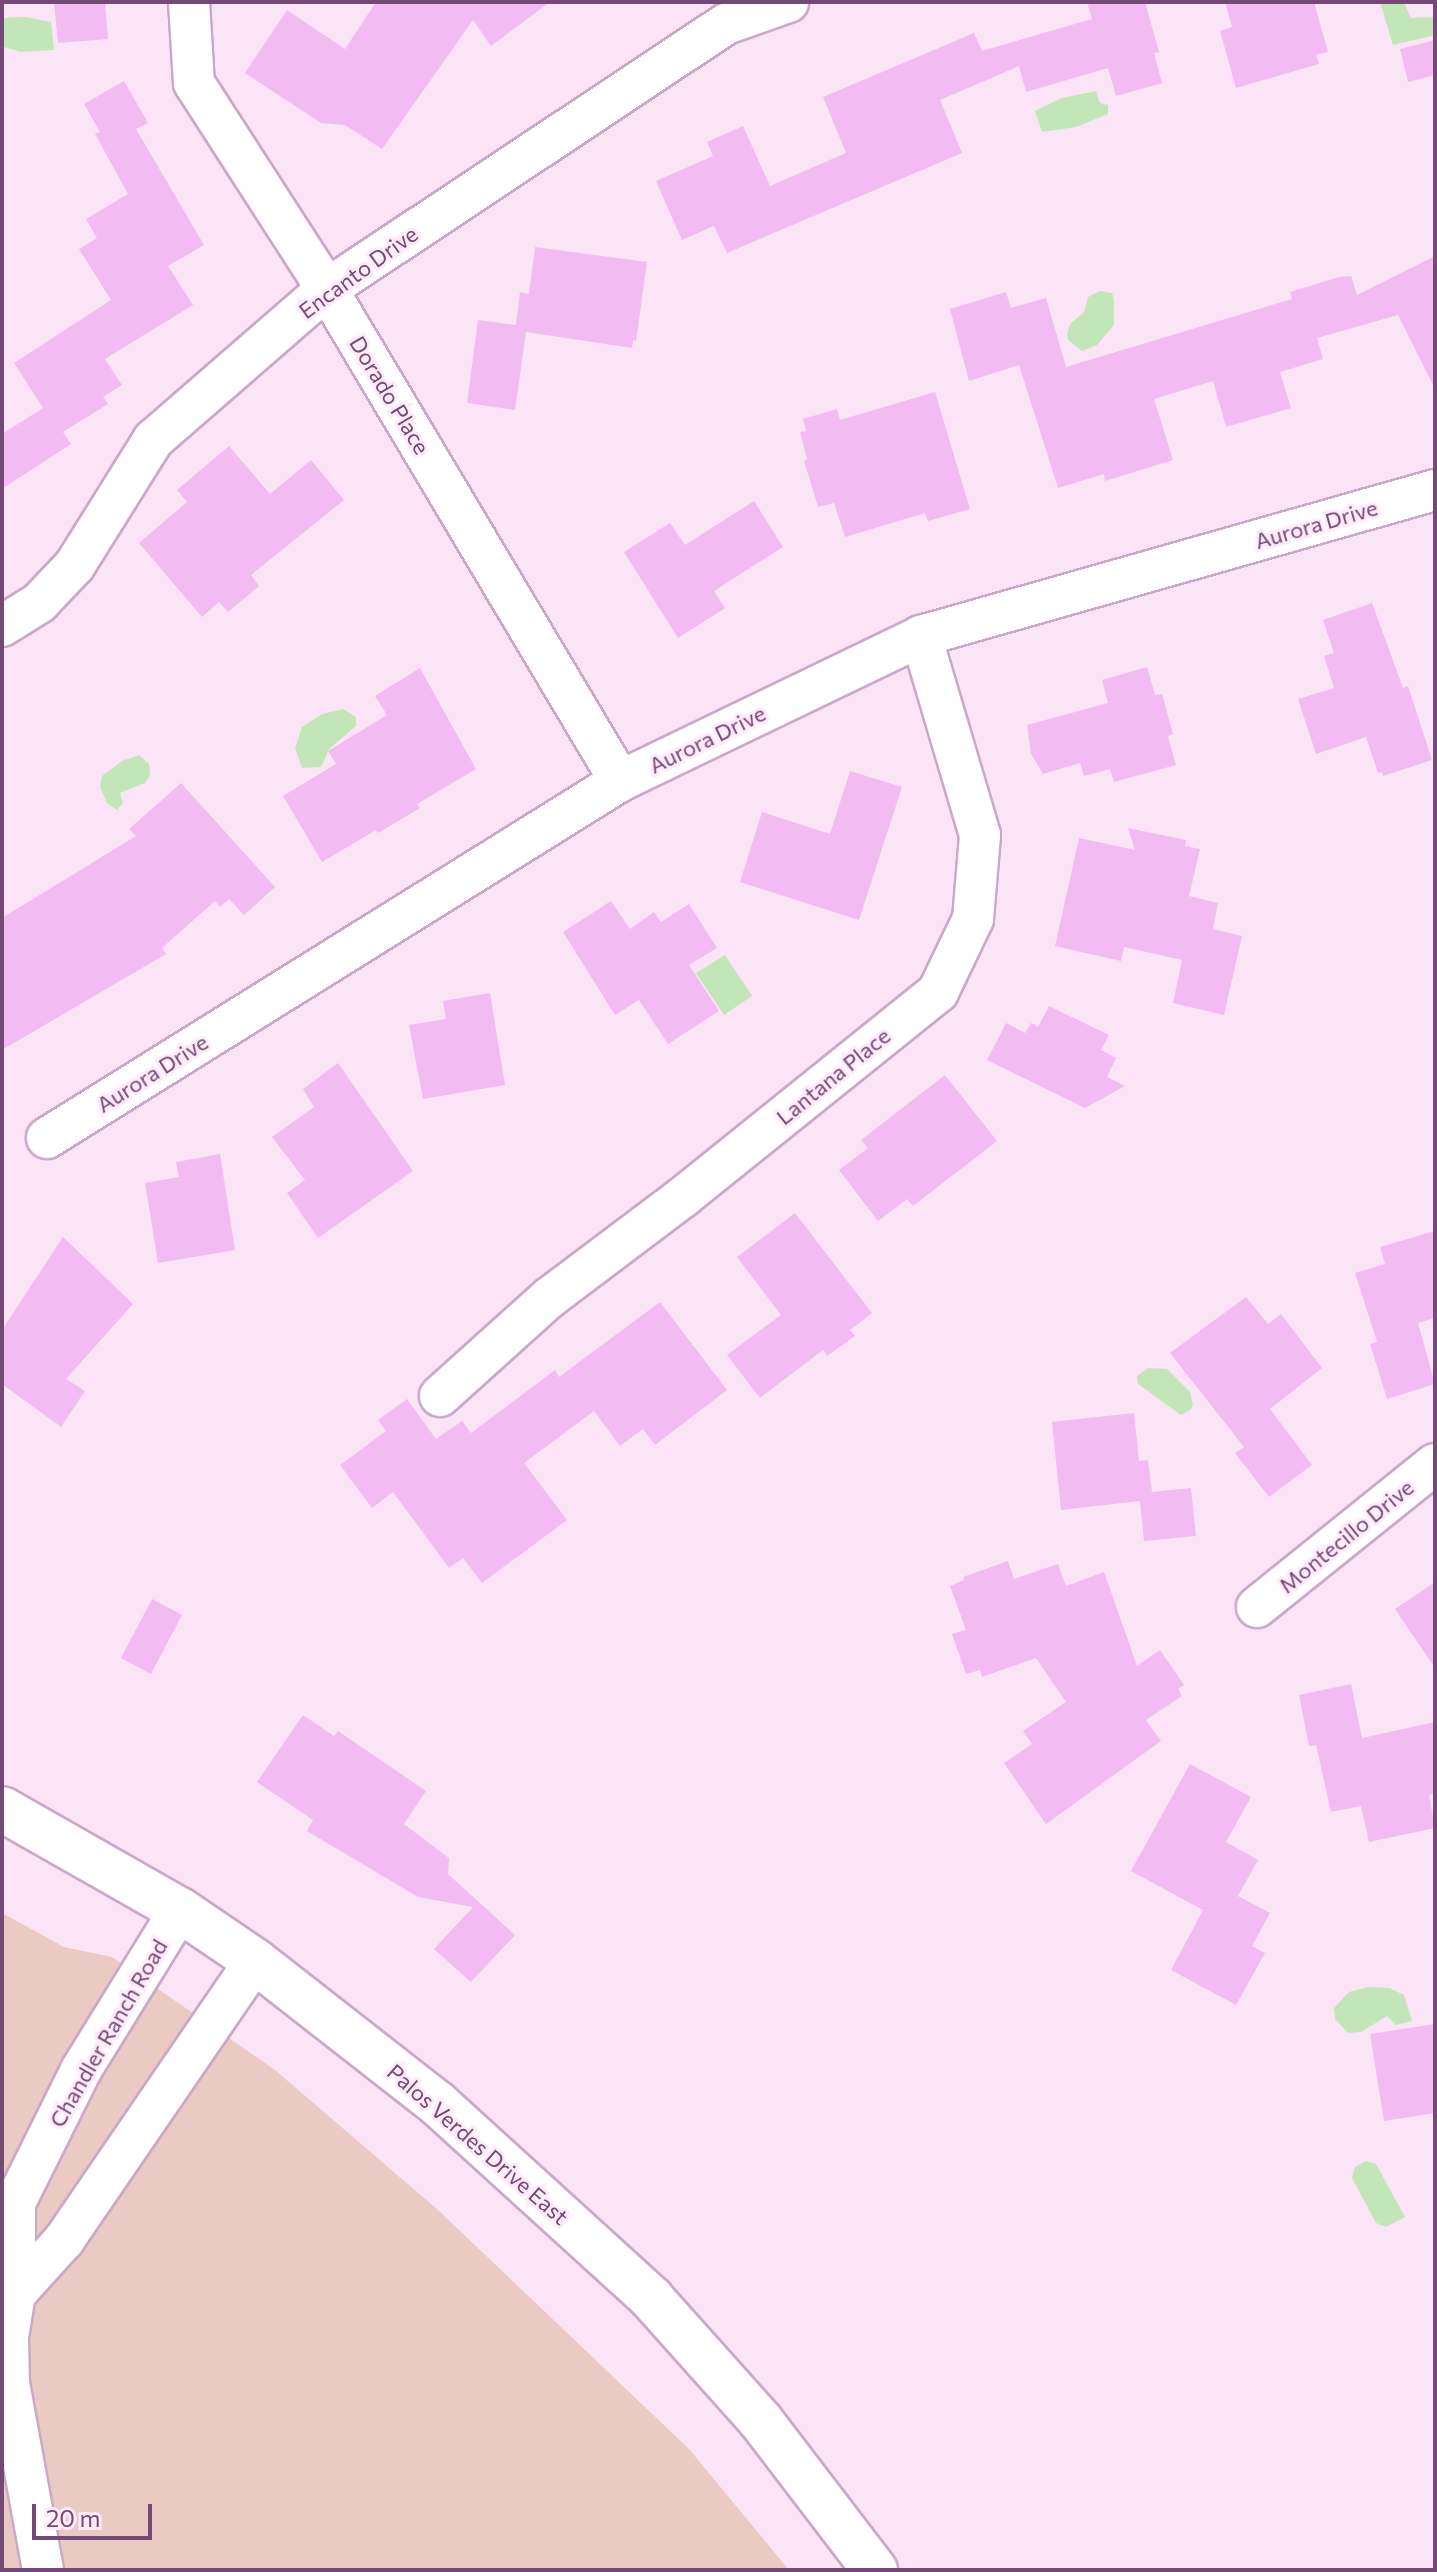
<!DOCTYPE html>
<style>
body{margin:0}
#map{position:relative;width:1437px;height:2572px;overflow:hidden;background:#fce4f7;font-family:Commissioner,sans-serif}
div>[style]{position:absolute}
.green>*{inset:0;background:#eacac2}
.water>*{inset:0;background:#c3e6b8}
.building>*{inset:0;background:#f2bbf1}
.roads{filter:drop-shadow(2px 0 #cba7c9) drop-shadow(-2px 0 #cba7c9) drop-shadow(0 2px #cba7c9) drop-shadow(0 -2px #cba7c9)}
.street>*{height:40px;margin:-20px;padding:0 20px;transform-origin:20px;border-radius:20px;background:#fff}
.secondary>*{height:44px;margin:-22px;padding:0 22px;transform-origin:22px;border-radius:22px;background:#fff}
span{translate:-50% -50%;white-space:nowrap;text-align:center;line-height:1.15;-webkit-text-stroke:6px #ffeafa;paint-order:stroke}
.street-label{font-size:22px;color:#744975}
.frame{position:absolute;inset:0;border:4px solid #744975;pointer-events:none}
.scale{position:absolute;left:32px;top:2504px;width:120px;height:36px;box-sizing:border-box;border:4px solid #744975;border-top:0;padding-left:10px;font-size:24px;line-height:28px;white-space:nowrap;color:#744975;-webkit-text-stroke:6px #ffeafa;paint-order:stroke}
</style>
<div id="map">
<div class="green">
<i style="clip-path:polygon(2px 1913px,64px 1947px,112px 1957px,275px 2070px,438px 2210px,689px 2449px,789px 2570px,2px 2570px)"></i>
</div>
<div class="water">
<i style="clip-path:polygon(1380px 2px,1404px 2px,1411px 18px,1435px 17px,1435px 35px,1393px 45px)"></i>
<i style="clip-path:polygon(26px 17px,51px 22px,54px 50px,21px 52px,4px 47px,2px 18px)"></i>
<i style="clip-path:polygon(1096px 91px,1100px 103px,1108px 105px,1108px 114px,1076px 127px,1042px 132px,1035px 111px,1062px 98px)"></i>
<i style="clip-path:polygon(1100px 291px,1112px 293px,1114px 300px,1114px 325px,1097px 345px,1082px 351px,1068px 340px,1067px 334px,1070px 324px,1084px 312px,1088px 297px)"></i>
<i style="clip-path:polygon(343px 709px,356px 717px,356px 726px,329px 749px,321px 767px,302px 768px,295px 748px,302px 727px,322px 714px)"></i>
<i style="clip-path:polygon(139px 755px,149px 764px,150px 775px,145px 783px,120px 793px,123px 803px,117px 810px,107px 803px,100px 787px,102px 776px,122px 761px)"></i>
<i style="clip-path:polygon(725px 955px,752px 996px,724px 1015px,696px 973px)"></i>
<i style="clip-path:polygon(1148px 1368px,1167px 1369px,1190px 1392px,1193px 1405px,1190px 1410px,1181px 1415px,1138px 1384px,1137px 1376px)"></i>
<i style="clip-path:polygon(1369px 1987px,1389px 1988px,1404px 1995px,1412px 2021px,1396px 2025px,1387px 2016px,1361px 2032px,1348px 2033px,1335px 2019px,1334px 2008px,1349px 1992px)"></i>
<i style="clip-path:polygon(1366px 2161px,1376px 2164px,1405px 2217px,1386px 2227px,1376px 2223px,1352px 2178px,1355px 2167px)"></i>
</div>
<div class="building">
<i style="clip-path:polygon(54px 2px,105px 2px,108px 39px,58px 43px)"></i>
<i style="clip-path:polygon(376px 2px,550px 2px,491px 46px,473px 20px,382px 149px,345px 125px,321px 123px,245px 73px,287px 10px,345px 49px)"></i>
<i style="clip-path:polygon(1087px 2px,1145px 2px,1159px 52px,1154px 53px,1162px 83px,1116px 96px,1108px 68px,1026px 92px,1019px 66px,940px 100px,962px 153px,727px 253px,714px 226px,682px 240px,656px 181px,713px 156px,707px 142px,743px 126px,770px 186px,846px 153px,823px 97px,974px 33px,982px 51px,1092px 19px)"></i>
<i style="clip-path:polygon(1225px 2px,1314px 2px,1328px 52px,1316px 55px,1319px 64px,1236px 88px,1220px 31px,1232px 27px)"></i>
<i style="clip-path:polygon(1435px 40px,1435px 75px,1408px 82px,1400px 49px)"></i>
<i style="clip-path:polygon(124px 81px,148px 123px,136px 129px,204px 245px,168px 266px,193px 305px,105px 359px,122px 385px,103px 397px,108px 404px,63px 432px,71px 444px,2px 489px,2px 434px,43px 408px,14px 363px,111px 300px,79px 249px,97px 238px,86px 219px,128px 194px,95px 134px,100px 132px,84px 104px)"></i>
<i style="clip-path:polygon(535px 247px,647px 262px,636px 341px,633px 340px,632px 348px,526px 332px,515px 410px,467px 403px,478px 320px,516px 325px,520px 292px,529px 294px)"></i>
<i style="clip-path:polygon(1435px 256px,1435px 389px,1398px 315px,1317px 338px,1323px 359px,1280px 372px,1291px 408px,1226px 427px,1213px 381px,1154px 399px,1173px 460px,1105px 481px,1104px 474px,1058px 488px,1019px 365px,969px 381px,950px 309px,1006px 292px,1011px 308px,1046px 298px,1066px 367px,1292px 299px,1290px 292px,1339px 277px,1351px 276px,1357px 295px)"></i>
<i style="clip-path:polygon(935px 392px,970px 509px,928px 521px,925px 513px,845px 537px,834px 503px,818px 507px,804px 461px,807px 459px,800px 432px,806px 431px,803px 419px,837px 409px,840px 420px)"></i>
<i style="clip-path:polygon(229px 446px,270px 494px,311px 460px,344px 500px,251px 575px,259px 586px,228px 612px,219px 602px,202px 617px,139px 543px,187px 502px,177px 490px)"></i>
<i style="clip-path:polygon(754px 501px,783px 547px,714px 591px,725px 608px,678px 638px,624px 552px,670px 523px,685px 545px)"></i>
<i style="clip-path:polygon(1372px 603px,1403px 688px,1408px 686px,1432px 760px,1383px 776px,1382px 772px,1378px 773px,1366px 737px,1316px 754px,1298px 699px,1334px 688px,1324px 656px,1334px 653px,1323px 620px)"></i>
<i style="clip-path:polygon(1147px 667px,1155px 695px,1162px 694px,1173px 734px,1168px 736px,1176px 765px,1114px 782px,1110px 769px,1084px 776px,1080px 763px,1043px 774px,1031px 754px,1027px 725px,1108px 703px,1102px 680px)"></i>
<i style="clip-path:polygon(420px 668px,476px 769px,417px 804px,420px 808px,378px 833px,376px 830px,322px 862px,283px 796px,336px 764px,328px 751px,387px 715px,375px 696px)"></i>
<i style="clip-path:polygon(850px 771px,902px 787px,859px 920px,740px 882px,762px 812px,830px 834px)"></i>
<i style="clip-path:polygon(181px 783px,275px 887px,244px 915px,229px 899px,220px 907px,215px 901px,162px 948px,166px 954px,2px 1050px,2px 918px,136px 836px,129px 829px)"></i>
<i style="clip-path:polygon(1128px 828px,1186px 840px,1185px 846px,1200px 849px,1189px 896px,1218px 903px,1213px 929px,1242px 936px,1224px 1015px,1173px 1003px,1182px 960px,1124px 947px,1121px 961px,1055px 946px,1079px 838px,1135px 850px)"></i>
<i style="clip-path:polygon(611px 901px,630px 929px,654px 912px,661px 922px,689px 904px,717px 948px,689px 965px,719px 1011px,668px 1044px,639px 1000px,615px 1015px,563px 932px)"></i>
<i style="clip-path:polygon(490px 993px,505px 1085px,423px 1099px,409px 1025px,446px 1019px,443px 1001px)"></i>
<i style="clip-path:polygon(1049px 1006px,1109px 1035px,1101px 1050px,1116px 1058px,1107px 1077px,1125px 1086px,1085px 1108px,987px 1060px,1006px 1023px,1025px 1033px,1031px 1023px,1038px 1027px)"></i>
<i style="clip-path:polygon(338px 1063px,413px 1171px,318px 1238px,287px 1193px,305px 1180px,272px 1137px,314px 1107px,303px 1089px)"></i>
<i style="clip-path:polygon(945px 1075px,997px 1141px,913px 1206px,907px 1199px,878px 1221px,839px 1170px,868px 1148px,861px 1140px)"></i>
<i style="clip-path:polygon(220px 1154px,235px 1250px,158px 1263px,145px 1183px,179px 1177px,176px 1162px)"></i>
<i style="clip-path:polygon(795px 1213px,872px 1313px,850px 1330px,855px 1336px,827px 1356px,823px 1350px,760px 1398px,727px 1355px,781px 1315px,737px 1257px)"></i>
<i style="clip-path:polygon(1435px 1231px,1435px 1318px,1418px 1323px,1435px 1384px,1387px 1399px,1370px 1344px,1377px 1342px,1355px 1273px,1385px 1264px,1380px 1247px)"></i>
<i style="clip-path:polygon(63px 1237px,133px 1304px,66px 1379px,85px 1391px,61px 1427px,2px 1384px,2px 1330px)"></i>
<i style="clip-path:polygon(1246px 1297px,1268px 1324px,1281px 1314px,1322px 1368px,1270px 1409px,1312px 1465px,1269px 1497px,1235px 1453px,1244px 1447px,1170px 1353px)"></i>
<i style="clip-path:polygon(660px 1302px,727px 1390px,655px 1445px,643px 1429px,620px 1446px,594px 1411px,524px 1463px,567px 1520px,482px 1583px,463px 1558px,449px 1568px,393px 1492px,372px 1508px,340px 1465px,386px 1431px,378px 1420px,407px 1399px,436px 1439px,462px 1421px,471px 1433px,555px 1370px,559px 1377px)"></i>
<i style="clip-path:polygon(1134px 1413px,1139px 1461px,1148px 1460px,1152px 1492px,1191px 1488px,1196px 1536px,1144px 1541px,1140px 1501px,1061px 1510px,1052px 1422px)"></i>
<i style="clip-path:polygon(1008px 1561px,1014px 1579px,1058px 1564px,1066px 1586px,1104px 1572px,1137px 1666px,1160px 1650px,1184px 1685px,1178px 1689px,1182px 1696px,1146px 1720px,1161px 1741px,1046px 1824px,1004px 1763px,1032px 1744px,1023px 1731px,1066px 1702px,1036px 1658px,982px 1677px,980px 1670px,966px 1674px,952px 1634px,966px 1630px,950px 1586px,964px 1580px,963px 1577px)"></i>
<i style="clip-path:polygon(1435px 1582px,1435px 1668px,1395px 1609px)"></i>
<i style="clip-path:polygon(152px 1599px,182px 1615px,151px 1674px,121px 1658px)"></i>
<i style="clip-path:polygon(1351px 1684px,1362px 1738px,1435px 1722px,1435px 1793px,1429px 1795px,1435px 1828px,1369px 1842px,1361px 1806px,1331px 1812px,1316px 1745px,1309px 1746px,1299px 1695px)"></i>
<i style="clip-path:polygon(303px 1715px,334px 1736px,338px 1731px,426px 1791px,404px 1824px,449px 1858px,448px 1874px,515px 1935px,471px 1982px,434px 1949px,473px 1907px,418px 1897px,307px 1831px,313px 1820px,257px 1782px)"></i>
<i style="clip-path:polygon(1190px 1764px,1251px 1797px,1226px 1842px,1258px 1860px,1238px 1896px,1270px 1913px,1252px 1946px,1265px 1953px,1236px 2005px,1171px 1970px,1203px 1910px,1131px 1871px)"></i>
<i style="clip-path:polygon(1435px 2024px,1435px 2113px,1384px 2121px,1370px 2034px)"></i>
</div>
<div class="roads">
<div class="street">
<i style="left:189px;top:2px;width:81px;rotate:86.5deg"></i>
<i style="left:194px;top:83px;width:245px;rotate:57.2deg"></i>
<i style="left:327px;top:289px;width:573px;rotate:59.22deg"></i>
<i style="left:2px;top:626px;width:44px;rotate:-31.9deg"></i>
<i style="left:39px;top:603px;width:52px;rotate:-46.5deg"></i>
<i style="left:75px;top:565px;width:147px;rotate:-58deg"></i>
<i style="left:153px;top:440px;width:230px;rotate:-41deg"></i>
<i style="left:327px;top:289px;width:479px;rotate:-33.6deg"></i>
<i style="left:726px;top:24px;width:66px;rotate:-19.5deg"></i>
<i style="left:47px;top:1138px;width:675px;rotate:-31.92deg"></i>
<i style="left:620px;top:781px;width:334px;rotate:-25.7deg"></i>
<i style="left:921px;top:636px;width:534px;rotate:-15.86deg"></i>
<i style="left:440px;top:1396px;width:147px;rotate:-42deg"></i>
<i style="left:549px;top:1298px;width:168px;rotate:-37deg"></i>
<i style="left:683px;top:1197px;width:327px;rotate:-38.8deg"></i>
<i style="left:938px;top:992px;width:81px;rotate:-64.4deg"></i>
<i style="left:973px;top:919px;width:84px;rotate:-85.2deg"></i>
<i style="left:980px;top:835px;width:208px;rotate:-106.5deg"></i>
<i style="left:1257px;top:1607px;width:228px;rotate:-38.8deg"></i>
<i style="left:15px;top:2294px;width:73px;rotate:-47.8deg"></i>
<i style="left:64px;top:2240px;width:338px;rotate:-55.6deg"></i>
<i style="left:43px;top:2570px;width:191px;rotate:-100.3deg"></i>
<i style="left:9px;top:2382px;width:45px;rotate:-91.3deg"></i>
<i style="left:8px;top:2337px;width:44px;rotate:-80.8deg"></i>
<i style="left:15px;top:2294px;width:91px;rotate:-90deg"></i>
<i style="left:15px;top:2203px;width:148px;rotate:-63.6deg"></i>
<i style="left:81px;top:2070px;width:188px;rotate:-58.3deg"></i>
</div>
<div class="secondary">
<i style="left:2px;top:1809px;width:205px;rotate:29.6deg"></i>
<i style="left:180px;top:1910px;width:91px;rotate:34.2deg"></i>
<i style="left:255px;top:1961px;width:231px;rotate:38deg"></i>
<i style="left:437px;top:2103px;width:290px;rotate:42.3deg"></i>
<i style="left:651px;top:2298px;width:165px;rotate:48.2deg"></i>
<i style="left:761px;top:2421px;width:188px;rotate:52.6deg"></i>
</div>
</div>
<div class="street-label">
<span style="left:358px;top:272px;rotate:-36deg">Encanto Drive</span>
<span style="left:390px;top:395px;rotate:59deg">Dorado Place</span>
<span style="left:1316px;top:524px;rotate:-16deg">Aurora Drive</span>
<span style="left:707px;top:739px;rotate:-26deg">Aurora Drive</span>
<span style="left:152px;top:1073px;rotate:-32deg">Aurora Drive</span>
<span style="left:833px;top:1076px;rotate:-39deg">Lantana Place</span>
<span style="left:1346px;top:1536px;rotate:-39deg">Montecillo Drive</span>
<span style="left:108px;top:2033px;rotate:-60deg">Chandler Ranch Road</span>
<span style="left:478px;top:2144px;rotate:41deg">Palos Verdes Drive East</span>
</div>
<div class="frame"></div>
<div class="scale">20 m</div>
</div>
